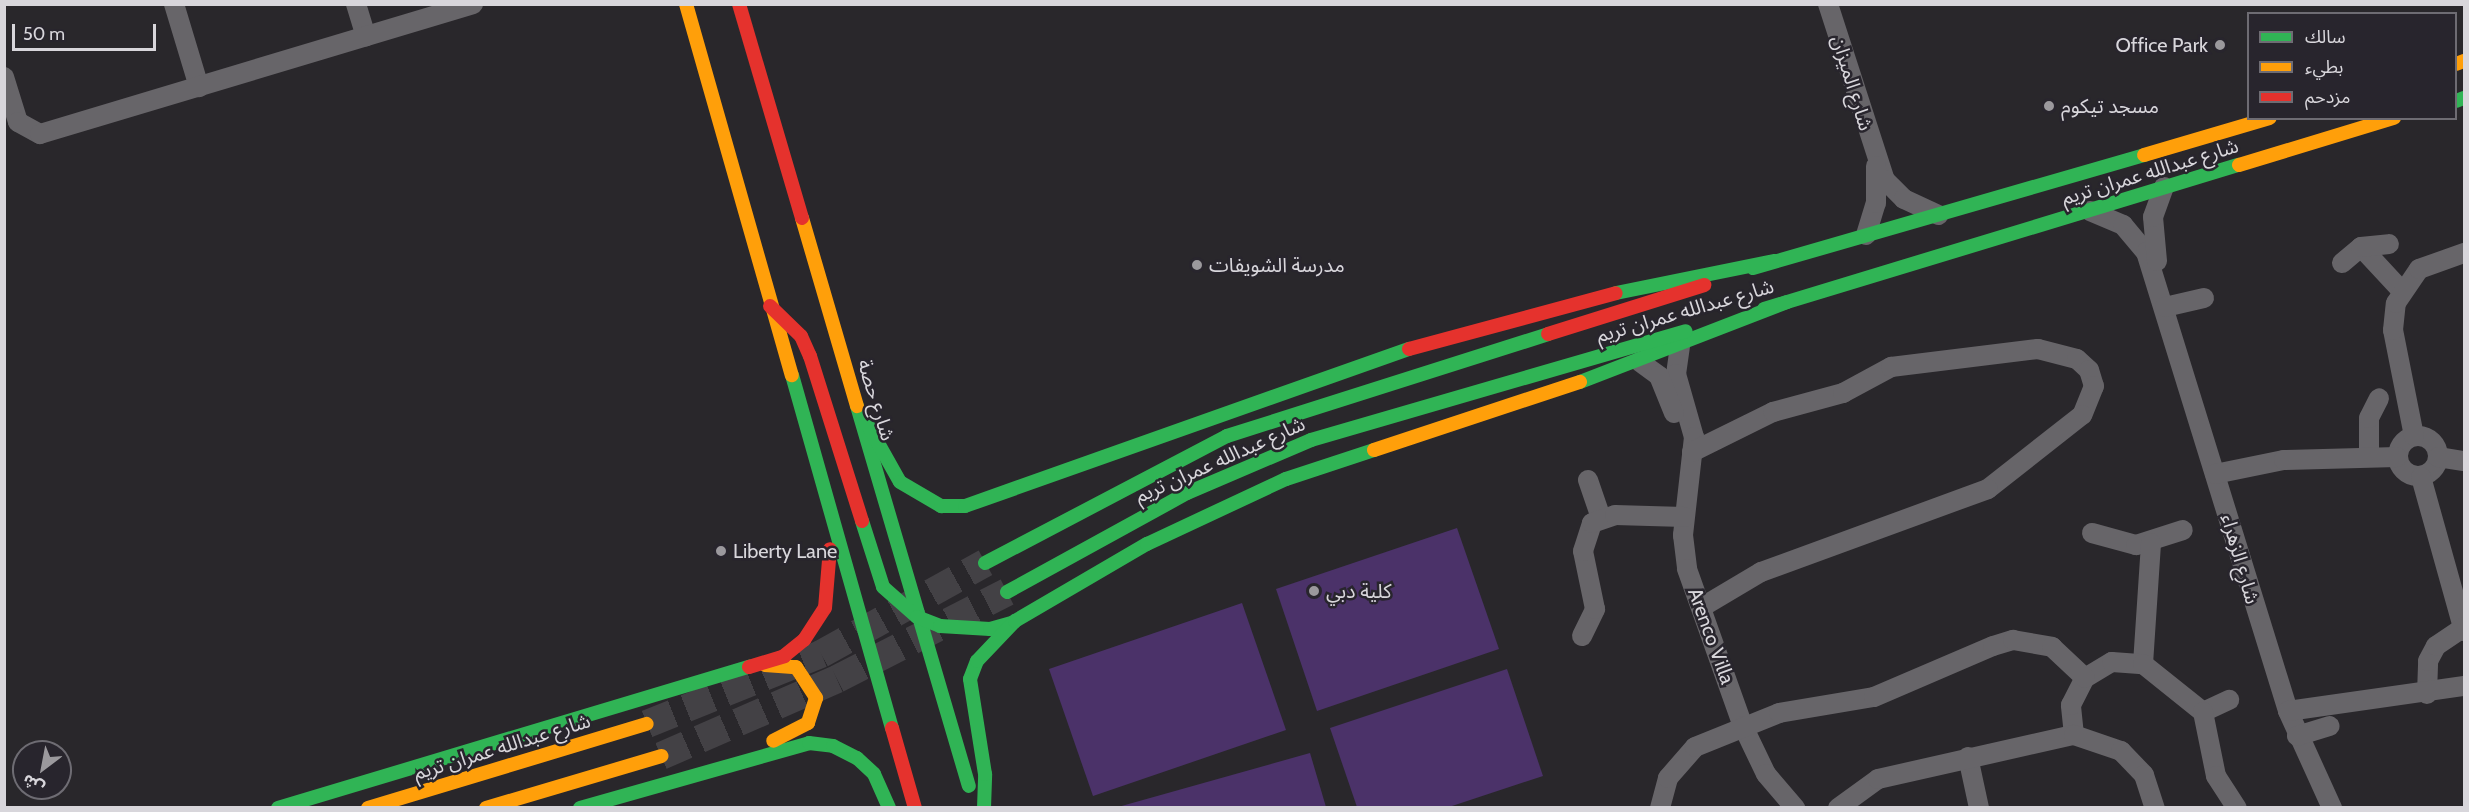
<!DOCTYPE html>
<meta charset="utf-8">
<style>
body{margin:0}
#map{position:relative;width:2469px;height:812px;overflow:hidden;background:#29272b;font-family:Cabin,"Noto Sans Arabic",sans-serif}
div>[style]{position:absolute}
.green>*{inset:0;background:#4b3269}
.secondary-tunnel>*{height:28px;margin-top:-14px;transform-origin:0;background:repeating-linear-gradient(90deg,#434145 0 28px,transparent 0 42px)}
.street>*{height:20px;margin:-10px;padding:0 10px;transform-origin:10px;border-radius:10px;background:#676569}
.street>.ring{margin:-10px;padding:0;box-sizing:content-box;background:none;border:20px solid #676569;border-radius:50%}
.fast>*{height:14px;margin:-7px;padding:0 7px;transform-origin:7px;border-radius:7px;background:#30b455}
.slow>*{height:14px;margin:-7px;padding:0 7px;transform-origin:7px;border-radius:7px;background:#ff9f0a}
.jam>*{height:14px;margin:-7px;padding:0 7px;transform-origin:7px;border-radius:7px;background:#e5322d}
.dots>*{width:16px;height:16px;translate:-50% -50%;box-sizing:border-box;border:3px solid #28252d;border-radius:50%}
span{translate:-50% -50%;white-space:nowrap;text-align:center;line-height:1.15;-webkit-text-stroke:5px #28252d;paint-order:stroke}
.poi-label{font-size:20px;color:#d8d6db}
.right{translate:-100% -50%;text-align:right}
.left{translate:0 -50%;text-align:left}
.street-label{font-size:20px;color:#d8d6db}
.frame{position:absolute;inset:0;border:6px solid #d8d6db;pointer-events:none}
.legend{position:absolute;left:2247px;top:12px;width:210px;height:108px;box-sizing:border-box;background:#28252d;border:2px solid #6e6c73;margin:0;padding:8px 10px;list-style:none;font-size:18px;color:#d8d6db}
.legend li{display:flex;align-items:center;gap:12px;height:30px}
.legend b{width:30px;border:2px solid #6e6c73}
.north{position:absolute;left:12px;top:740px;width:60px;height:60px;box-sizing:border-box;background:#28252d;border:2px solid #6e6c73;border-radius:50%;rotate:212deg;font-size:16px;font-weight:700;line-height:24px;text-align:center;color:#d8d6db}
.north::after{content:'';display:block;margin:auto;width:21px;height:27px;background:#9b999d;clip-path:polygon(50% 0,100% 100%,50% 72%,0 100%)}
.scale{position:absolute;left:12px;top:24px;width:144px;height:27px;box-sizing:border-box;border:3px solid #d8d6db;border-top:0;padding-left:8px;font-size:18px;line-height:21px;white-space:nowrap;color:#d8d6db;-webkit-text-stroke:4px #28252d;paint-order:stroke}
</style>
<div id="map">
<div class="green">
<i style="clip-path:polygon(1457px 528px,1499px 649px,1317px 711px,1276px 589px)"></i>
<i style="clip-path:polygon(1242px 603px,1286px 730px,1093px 796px,1049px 669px)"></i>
<i style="clip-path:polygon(1507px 669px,1543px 776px,1449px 807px,1357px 807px,1330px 728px)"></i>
<i style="clip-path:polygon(1310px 753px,1326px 807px,1118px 807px)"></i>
</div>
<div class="secondary-tunnel">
<i style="left:647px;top:724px;width:188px;rotate:-21.9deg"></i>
<i style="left:821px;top:654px;width:188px;rotate:-29deg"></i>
<i style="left:661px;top:756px;width:192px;rotate:-23.6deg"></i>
<i style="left:837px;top:679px;width:191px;rotate:-27.1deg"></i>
</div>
<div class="street">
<i style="left:174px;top:4px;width:87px;rotate:73.2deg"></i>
<i style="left:356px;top:4px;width:34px;rotate:73deg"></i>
<i style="left:1828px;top:4px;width:185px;rotate:72.1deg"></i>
<i style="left:1885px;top:180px;width:27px;rotate:45deg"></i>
<i style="left:1904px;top:199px;width:38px;rotate:25deg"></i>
<i style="left:4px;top:77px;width:47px;rotate:72.7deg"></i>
<i style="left:18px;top:122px;width:25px;rotate:29deg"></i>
<i style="left:40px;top:134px;width:452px;rotate:-16.7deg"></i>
<i style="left:2090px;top:211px;width:36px;rotate:23deg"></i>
<i style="left:2123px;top:225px;width:35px;rotate:50deg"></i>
<i style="left:2146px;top:252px;width:480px;rotate:72.8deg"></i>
<i style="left:2288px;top:711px;width:107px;rotate:65.6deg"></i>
<i style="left:1866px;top:235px;width:34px;rotate:-73deg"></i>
<i style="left:1876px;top:203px;width:37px;rotate:-90deg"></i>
<i style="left:2361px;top:247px;width:59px;rotate:47.1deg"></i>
<i style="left:2157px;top:261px;width:44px;rotate:-95.2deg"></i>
<i style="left:2153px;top:217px;width:32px;rotate:-70deg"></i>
<i style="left:2342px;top:263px;width:25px;rotate:-40deg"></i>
<i style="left:2361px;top:247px;width:28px;rotate:-6deg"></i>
<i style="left:2165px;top:307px;width:40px;rotate:-13deg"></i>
<i style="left:1680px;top:346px;width:28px;rotate:98deg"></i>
<i style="left:1676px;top:374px;width:66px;rotate:74.1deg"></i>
<i style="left:1694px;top:437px;width:99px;rotate:96.4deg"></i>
<i style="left:1683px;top:535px;width:34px;rotate:83deg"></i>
<i style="left:1687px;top:569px;width:167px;rotate:70.4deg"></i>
<i style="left:1743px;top:726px;width:53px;rotate:64.4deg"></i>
<i style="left:1766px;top:774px;width:45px;rotate:49.5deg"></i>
<i style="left:1640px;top:362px;width:24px;rotate:36deg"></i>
<i style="left:1659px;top:376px;width:40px;rotate:68deg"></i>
<i class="ring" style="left:2398px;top:436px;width:20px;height:20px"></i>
<i style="left:2414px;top:436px;width:108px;rotate:-101.2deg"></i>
<i style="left:2393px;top:330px;width:27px;rotate:-84deg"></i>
<i style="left:2396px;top:303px;width:41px;rotate:-55.9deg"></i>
<i style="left:2419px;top:269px;width:48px;rotate:-19.6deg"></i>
<i style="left:1692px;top:452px;width:90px;rotate:-26.3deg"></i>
<i style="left:1773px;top:412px;width:73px;rotate:-15.2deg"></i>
<i style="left:1843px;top:393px;width:55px;rotate:-28.4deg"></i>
<i style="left:1891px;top:367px;width:148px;rotate:-7deg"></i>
<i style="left:2038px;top:349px;width:40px;rotate:14.4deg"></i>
<i style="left:2077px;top:359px;width:16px;rotate:43deg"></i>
<i style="left:2089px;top:370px;width:17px;rotate:73deg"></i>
<i style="left:2094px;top:386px;width:31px;rotate:112deg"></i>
<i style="left:2082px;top:415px;width:120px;rotate:141.8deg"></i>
<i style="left:1988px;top:489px;width:242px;rotate:159.9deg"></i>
<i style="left:1761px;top:572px;width:69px;rotate:149.3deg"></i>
<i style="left:2369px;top:456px;width:38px;rotate:-90deg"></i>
<i style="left:2369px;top:418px;width:22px;rotate:-63deg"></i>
<i style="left:2438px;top:457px;width:26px;rotate:9deg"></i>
<i style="left:2215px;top:474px;width:70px;rotate:-11.5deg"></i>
<i style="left:2284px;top:460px;width:113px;rotate:-1.5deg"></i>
<i style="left:2421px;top:477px;width:160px;rotate:74.4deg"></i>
<i style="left:1588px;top:480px;width:40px;rotate:71.1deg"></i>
<i style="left:2092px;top:533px;width:46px;rotate:15.3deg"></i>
<i style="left:2136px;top:545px;width:49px;rotate:-17.7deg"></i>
<i style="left:1582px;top:636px;width:30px;rotate:-64deg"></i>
<i style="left:1595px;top:609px;width:59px;rotate:-101.7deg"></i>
<i style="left:1583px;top:551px;width:29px;rotate:-72deg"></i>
<i style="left:1592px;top:523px;width:24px;rotate:-19deg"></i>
<i style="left:1615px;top:515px;width:69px;rotate:1.7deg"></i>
<i style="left:2143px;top:664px;width:121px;rotate:-86.2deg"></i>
<i style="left:2427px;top:694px;width:33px;rotate:-88deg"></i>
<i style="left:2428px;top:661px;width:17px;rotate:-62deg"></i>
<i style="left:2436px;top:646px;width:34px;rotate:-34deg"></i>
<i style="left:2288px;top:711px;width:178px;rotate:-8.1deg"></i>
<i style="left:2203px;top:712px;width:29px;rotate:-25deg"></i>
<i style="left:2074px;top:735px;width:30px;rotate:-96deg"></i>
<i style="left:2071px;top:705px;width:30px;rotate:-63deg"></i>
<i style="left:2085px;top:678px;width:31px;rotate:-31deg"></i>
<i style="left:2112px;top:662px;width:31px;rotate:4deg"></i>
<i style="left:2143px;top:664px;width:77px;rotate:38.7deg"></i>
<i style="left:2203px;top:712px;width:65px;rotate:78.5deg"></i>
<i style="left:2216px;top:776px;width:38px;rotate:57deg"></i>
<i style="left:2297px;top:736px;width:34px;rotate:-17deg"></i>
<i style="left:1968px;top:757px;width:52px;rotate:77.8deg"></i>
<i style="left:1660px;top:808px;width:31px;rotate:-75deg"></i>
<i style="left:1668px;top:778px;width:41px;rotate:-48.9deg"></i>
<i style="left:1695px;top:747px;width:91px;rotate:-22deg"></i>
<i style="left:1779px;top:713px;width:96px;rotate:-9.6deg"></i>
<i style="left:1874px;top:697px;width:129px;rotate:-23.2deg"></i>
<i style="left:1993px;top:646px;width:21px;rotate:-17deg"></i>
<i style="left:2013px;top:640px;width:40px;rotate:10deg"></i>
<i style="left:2052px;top:647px;width:45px;rotate:43.2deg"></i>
<i style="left:1838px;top:808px;width:49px;rotate:-35.9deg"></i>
<i style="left:1878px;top:779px;width:201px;rotate:-12.7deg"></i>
<i style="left:2074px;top:735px;width:50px;rotate:18.8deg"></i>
<i style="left:2121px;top:751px;width:33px;rotate:46deg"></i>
<i style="left:2144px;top:775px;width:35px;rotate:72deg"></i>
</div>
<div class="fast">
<i style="left:2456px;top:101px;width:9px;rotate:-21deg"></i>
<i style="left:1753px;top:268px;width:407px;rotate:-16.1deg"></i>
<i style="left:1616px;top:293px;width:162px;rotate:-11.4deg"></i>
<i style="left:1764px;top:309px;width:496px;rotate:-16.9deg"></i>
<i style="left:792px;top:375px;width:367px;rotate:74.2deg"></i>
<i style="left:1580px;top:382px;width:222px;rotate:-21.1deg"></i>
<i style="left:857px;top:406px;width:396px;rotate:73.6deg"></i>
<i style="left:860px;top:411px;width:81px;rotate:60.6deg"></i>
<i style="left:900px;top:482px;width:48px;rotate:30.3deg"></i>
<i style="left:941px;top:506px;width:24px"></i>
<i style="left:965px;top:506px;width:471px;rotate:-19.5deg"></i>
<i style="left:862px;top:521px;width:69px;rotate:72.3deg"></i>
<i style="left:883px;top:587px;width:45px;rotate:41.4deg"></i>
<i style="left:917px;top:617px;width:25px;rotate:21deg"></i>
<i style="left:940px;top:626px;width:50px;rotate:3.4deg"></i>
<i style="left:990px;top:629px;width:25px;rotate:-16deg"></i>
<i style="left:985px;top:563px;width:273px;rotate:-27.7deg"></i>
<i style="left:1227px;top:436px;width:337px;rotate:-17.6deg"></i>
<i style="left:1007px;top:592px;width:205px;rotate:-28.8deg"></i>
<i style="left:1187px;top:493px;width:135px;rotate:-23.1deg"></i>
<i style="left:1311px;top:440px;width:390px;rotate:-16.2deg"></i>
<i style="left:278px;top:808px;width:492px;rotate:-16.7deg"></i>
<i style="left:580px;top:808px;width:238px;rotate:-15.8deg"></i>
<i style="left:809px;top:743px;width:24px;rotate:7deg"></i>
<i style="left:833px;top:746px;width:27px;rotate:27deg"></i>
<i style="left:857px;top:758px;width:23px;rotate:43deg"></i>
<i style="left:874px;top:774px;width:37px;rotate:66deg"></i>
<i style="left:984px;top:808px;width:34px;rotate:-88deg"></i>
<i style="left:985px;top:774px;width:96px;rotate:-99deg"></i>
<i style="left:970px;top:679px;width:19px;rotate:-69deg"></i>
<i style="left:977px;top:661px;width:55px;rotate:-46.5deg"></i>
<i style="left:1015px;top:621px;width:153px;rotate:-30.3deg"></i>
<i style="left:1147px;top:544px;width:153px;rotate:-25.1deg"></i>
<i style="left:1286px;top:479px;width:93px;rotate:-18.2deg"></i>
</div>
<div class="slow">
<i style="left:686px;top:4px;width:386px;rotate:74.1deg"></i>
<i style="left:2456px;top:64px;width:9px;rotate:-21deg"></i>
<i style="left:2144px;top:155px;width:131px;rotate:-16.4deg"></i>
<i style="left:2239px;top:165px;width:162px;rotate:-16.9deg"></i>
<i style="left:802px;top:218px;width:196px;rotate:73.7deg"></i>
<i style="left:1374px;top:450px;width:217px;rotate:-18.3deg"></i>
<i style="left:765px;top:665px;width:31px;rotate:4deg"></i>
<i style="left:796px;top:667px;width:37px;rotate:57deg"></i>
<i style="left:816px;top:698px;width:26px;rotate:108deg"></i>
<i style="left:808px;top:723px;width:39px;rotate:153deg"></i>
<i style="left:368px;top:808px;width:291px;rotate:-16.8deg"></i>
<i style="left:486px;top:808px;width:183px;rotate:-16.5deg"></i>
</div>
<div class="jam">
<i style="left:739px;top:4px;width:223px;rotate:73.6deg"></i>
<i style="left:770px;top:306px;width:43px;rotate:44.1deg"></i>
<i style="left:801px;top:336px;width:22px;rotate:66deg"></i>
<i style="left:810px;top:356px;width:173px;rotate:72.5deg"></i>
<i style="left:1548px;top:334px;width:164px;rotate:-17.4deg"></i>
<i style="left:1409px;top:349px;width:214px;rotate:-15.1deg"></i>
<i style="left:749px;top:667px;width:37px;rotate:-17deg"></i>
<i style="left:784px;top:656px;width:26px;rotate:-39deg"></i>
<i style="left:804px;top:640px;width:38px;rotate:-57deg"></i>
<i style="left:825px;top:608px;width:59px;rotate:-85.2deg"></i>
<i style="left:892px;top:728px;width:83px;rotate:74deg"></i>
</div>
<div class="dots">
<i style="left:2220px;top:45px;background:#9b999d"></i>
<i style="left:2049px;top:106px;background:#9b999d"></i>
<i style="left:1197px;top:265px;background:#9b999d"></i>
<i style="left:721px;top:551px;background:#9b999d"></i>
<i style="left:1314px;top:591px;background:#9b999d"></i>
</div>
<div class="poi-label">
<span class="right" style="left:2208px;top:45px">Office Park</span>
<span class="left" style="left:2061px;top:106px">مسجد تيكوم</span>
<span class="left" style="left:1209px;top:265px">مدرسة الشويفات</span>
<span class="left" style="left:733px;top:551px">Liberty Lane</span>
<span class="left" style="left:1326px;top:591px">كلية دبي</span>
</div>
<div class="street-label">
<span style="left:1852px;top:83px;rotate:73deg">شارع الميزان</span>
<span style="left:2150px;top:172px;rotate:-17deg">شارع عبدالله عمران تريم</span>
<span style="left:1685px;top:311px;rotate:-16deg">شارع عبدالله عمران تريم</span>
<span style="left:876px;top:400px;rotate:73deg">شارع حصة</span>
<span style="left:1220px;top:460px;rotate:-24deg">شارع عبدالله عمران تريم</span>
<span style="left:2240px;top:559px;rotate:74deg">شارع الزهراء</span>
<span style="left:1711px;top:636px;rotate:70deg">Arenco Villa</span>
<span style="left:502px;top:747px;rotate:-17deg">شارع عبدالله عمران تريم</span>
</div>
<div class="frame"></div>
<ul class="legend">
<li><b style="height:8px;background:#30b455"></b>سالك</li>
<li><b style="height:8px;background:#ff9f0a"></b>بطيء</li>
<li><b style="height:8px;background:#e5322d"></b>مزدحم</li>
</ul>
<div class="north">ش</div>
<div class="scale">50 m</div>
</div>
